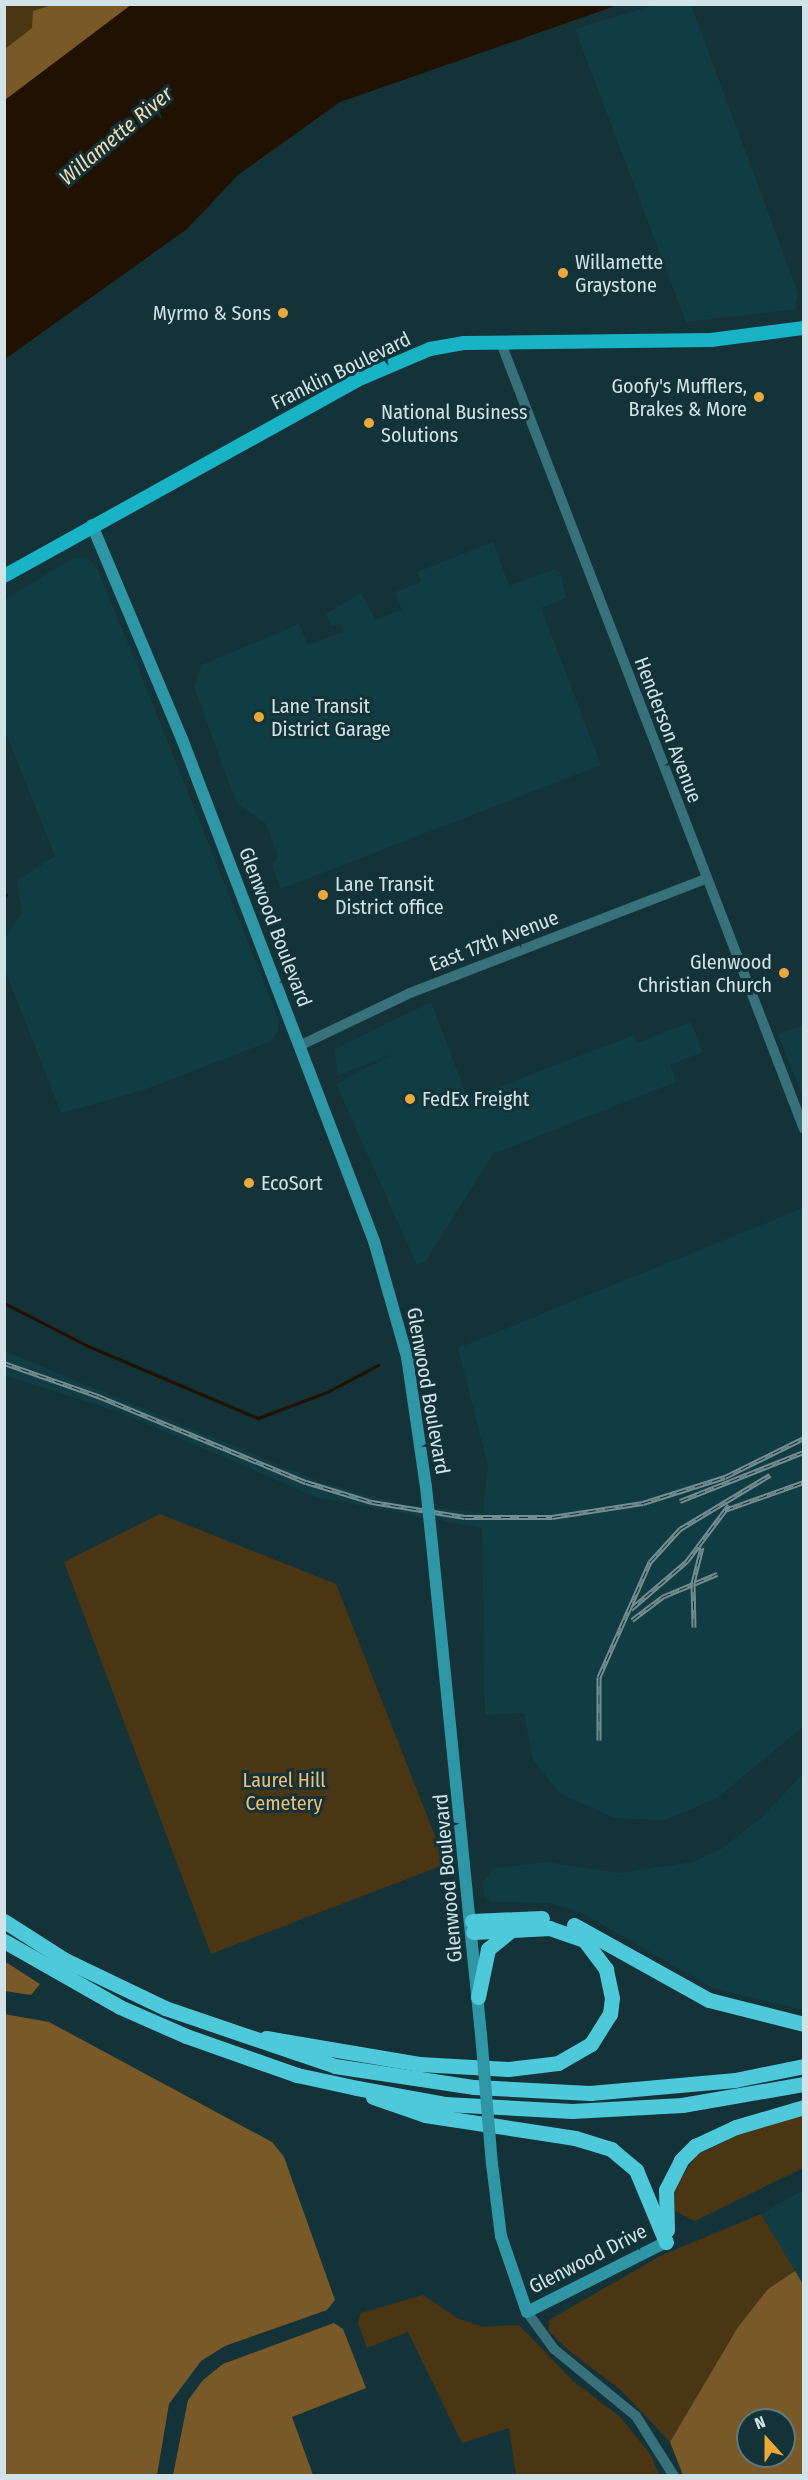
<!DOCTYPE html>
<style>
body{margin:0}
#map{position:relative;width:808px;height:2480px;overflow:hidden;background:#133338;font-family:"Fira Sans Condensed",sans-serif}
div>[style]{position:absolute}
.built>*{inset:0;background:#103d43}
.green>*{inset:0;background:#4b3614}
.forest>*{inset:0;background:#795928}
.water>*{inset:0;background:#201100}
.stream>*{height:3px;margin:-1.5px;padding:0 1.5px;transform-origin:1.5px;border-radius:1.5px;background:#201100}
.tertiary>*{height:10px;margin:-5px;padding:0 5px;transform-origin:5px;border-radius:5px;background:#37717a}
.secondary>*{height:12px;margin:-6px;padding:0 6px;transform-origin:6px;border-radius:6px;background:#2e96a4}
.primary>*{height:14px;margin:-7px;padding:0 7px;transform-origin:7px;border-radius:7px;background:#18b3c5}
.motorway>*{height:15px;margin:-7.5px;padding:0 7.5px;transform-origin:7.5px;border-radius:7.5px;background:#4dc9da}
.rail>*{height:5px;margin-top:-2.5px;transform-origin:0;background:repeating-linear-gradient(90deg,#133338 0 9px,#748d91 0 18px);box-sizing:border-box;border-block:2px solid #748d91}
.secondary-bridge>*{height:12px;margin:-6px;padding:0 6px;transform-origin:6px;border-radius:6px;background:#2e96a4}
.dots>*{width:16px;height:16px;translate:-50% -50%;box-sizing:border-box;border:3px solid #133338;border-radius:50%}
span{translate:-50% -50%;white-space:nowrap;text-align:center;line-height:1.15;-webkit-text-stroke:6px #133338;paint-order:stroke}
.poi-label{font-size:20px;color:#d1e3e6}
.left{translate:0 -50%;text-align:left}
.right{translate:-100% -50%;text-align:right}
.street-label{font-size:20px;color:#d1e3e6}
.park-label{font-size:20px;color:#f0bf75}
.water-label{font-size:21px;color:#f8daaf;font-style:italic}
.frame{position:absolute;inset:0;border:6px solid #d1e3e6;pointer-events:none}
.north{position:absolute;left:736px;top:2408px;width:60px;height:60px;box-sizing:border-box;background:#133338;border:2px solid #5f797e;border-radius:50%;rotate:339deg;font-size:16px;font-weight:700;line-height:24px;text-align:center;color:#d1e3e6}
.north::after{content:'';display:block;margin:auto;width:21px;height:27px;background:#eba939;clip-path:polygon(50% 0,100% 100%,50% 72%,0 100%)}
</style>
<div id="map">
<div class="built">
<i style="clip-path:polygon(654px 5px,691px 5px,798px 293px,795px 309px,686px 322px,575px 29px)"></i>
<i style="clip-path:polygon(493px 542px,509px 586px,555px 569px,561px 575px,566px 598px,541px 608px,601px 765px,281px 889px,272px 865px,278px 856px,266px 824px,236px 802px,194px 687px,202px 665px,299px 624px,308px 645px,344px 632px,340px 623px,332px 626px,326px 614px,361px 593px,375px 620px,402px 610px,395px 592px,421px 582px,417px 572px)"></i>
<i style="clip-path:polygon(85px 557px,96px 566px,139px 670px,279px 1020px,278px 1031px,271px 1041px,141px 1091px,61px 1113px,5px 970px,5px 938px,22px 913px,17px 881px,55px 856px,5px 731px,4px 600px,72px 559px)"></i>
<i style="clip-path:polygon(431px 1002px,468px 1099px,634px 1035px,637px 1043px,691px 1022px,703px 1052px,670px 1065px,676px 1082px,493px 1154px,425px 1262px,417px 1265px,336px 1084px,395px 1053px,337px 1076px,335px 1049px)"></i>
<i style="clip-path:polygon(803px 1025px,803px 1097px,778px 1035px)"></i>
<i style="clip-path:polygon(803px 1208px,803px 1727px,717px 1798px,665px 1820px,615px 1818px,561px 1794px,533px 1760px,524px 1713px,485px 1715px,482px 1528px,316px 1497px,119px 1412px,5px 1375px,4px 1351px,323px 1483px,406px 1505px,483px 1513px,488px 1466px,458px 1348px)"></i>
<i style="clip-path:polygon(803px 1774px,803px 2010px,713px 1988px,582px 1913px,550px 1903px,492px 1902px,484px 1896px,482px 1883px,494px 1868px,546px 1862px,619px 1873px,693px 1862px,723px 1848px,762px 1817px)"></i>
<i style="clip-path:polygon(803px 2190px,803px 2286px,761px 2214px)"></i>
</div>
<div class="green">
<i style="clip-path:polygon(5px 5px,131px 5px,5px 100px)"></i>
<i style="clip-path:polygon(160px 1514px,336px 1584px,446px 1864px,211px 1954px,64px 1562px)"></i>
<i style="clip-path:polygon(803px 2114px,803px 2168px,695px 2221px,675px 2211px,675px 2187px,697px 2155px,740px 2134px)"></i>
<i style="clip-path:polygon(761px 2214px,795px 2271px,768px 2289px,738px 2327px,670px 2442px,622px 2391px,567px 2349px,549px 2331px,549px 2320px,662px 2255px)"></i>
<i style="clip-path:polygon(423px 2295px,457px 2318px,482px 2327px,519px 2325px,572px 2380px,620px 2417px,651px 2455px,659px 2475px,516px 2475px,509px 2428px,462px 2443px,408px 2332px,367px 2348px,358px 2323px,361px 2313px)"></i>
</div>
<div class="forest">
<i style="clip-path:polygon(52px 5px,131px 5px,5px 100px,5px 49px,32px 28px,33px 11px)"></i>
<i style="clip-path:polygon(4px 1961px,40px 1984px,31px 1995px,5px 1991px)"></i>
<i style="clip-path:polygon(4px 2014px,49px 2022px,272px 2142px,284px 2157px,335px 2300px,327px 2310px,225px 2346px,201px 2361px,169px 2404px,157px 2475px,5px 2475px)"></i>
<i style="clip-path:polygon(evenodd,795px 2271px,804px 2286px,803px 2475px,683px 2475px,670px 2442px,738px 2327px,768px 2289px,795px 2271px,748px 2420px,784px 2420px,784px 2456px,748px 2456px,748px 2420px)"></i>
<i style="clip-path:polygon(334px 2323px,343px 2329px,366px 2388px,292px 2417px,313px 2475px,173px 2475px,188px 2400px,203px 2380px,223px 2364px)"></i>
</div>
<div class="water">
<i style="clip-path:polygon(131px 5px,131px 4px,618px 5px,340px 102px,238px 175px,187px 229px,5px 359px,5px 100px)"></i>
</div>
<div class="stream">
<i style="left:4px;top:897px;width:3px;rotate:-45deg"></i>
<i style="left:4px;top:1303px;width:94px;rotate:27.1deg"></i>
<i style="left:88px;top:1346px;width:185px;rotate:23deg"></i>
<i style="left:258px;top:1418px;width:74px;rotate:-20.6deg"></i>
<i style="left:327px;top:1392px;width:58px;rotate:-27.9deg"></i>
</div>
<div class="tertiary">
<i style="left:501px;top:343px;width:842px;rotate:68.92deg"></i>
<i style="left:299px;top:1046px;width:123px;rotate:-25.5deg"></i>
<i style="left:410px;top:993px;width:317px;rotate:-21.1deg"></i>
<i style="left:527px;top:2312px;width:46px;rotate:53.9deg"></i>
<i style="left:554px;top:2349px;width:106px;rotate:39.3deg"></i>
<i style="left:636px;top:2416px;width:71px;rotate:57.7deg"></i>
</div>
<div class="secondary">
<i style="left:92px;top:525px;width:232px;rotate:67.2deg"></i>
<i style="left:182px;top:739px;width:537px;rotate:69.07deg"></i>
<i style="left:374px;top:1241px;width:121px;rotate:74.1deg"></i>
<i style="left:407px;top:1357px;width:131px;rotate:81.7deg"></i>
<i style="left:432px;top:1544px;width:492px;rotate:84.3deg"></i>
<i style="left:492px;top:2164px;width:73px;rotate:82.9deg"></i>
<i style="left:501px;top:2236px;width:80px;rotate:71.1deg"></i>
<i style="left:527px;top:2312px;width:156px;rotate:-26.7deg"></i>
</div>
<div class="primary">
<i style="left:4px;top:576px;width:404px;rotate:-29deg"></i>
<i style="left:357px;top:380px;width:79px;rotate:-23deg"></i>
<i style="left:430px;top:349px;width:35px;rotate:-10deg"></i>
<i style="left:464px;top:343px;width:247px;rotate:-0.7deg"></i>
<i style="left:711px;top:340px;width:94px;rotate:-7.4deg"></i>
</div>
<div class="motorway">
<i style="left:4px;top:1921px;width:72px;rotate:32.6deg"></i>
<i style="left:65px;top:1960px;width:111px;rotate:25.6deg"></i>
<i style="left:165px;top:2008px;width:180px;rotate:18.8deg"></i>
<i style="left:335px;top:2066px;width:141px;rotate:8.6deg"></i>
<i style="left:474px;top:2087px;width:116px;rotate:3deg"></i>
<i style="left:590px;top:2093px;width:146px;rotate:-5.1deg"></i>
<i style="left:735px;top:2080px;width:70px;rotate:-11.5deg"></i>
<i style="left:472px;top:1921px;width:70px;rotate:-2.5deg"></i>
<i style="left:574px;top:1925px;width:154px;rotate:29.1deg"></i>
<i style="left:709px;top:2000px;width:98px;rotate:14.2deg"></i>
<i style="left:4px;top:1941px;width:133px;rotate:29.6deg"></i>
<i style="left:120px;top:2007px;width:72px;rotate:23.7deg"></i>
<i style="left:186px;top:2036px;width:118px;rotate:19.4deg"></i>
<i style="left:297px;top:2075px;width:61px;rotate:12.2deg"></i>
<i style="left:357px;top:2088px;width:89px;rotate:10.3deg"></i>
<i style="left:445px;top:2104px;width:127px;rotate:3.2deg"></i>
<i style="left:572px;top:2111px;width:110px;rotate:-3.1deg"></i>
<i style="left:682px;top:2105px;width:124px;rotate:-9.8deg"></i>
<i style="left:478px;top:1997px;width:49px;rotate:-78.2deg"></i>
<i style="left:488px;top:1949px;width:27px;rotate:-39deg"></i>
<i style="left:266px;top:2038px;width:155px;rotate:9.6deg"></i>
<i style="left:419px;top:2064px;width:89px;rotate:3.2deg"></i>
<i style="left:508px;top:2069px;width:50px;rotate:-6.8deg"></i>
<i style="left:558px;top:2063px;width:38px;rotate:-30deg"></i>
<i style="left:591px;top:2044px;width:36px;rotate:-58deg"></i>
<i style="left:610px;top:2014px;width:16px;rotate:-83deg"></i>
<i style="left:612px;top:1998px;width:30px;rotate:-102deg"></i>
<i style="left:606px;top:1969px;width:36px;rotate:-127deg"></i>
<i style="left:584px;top:1940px;width:36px;rotate:-161deg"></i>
<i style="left:550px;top:1928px;width:77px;rotate:177deg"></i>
<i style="left:373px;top:2097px;width:55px;rotate:19.1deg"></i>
<i style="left:425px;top:2115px;width:152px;rotate:8.7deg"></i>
<i style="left:575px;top:2138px;width:38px;rotate:17deg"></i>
<i style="left:611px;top:2149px;width:33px;rotate:40deg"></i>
<i style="left:636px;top:2170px;width:78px;rotate:67.4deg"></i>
<i style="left:667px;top:2230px;width:40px;rotate:-91.4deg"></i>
<i style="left:666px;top:2190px;width:34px;rotate:-63deg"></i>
<i style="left:681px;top:2160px;width:20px;rotate:-45deg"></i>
<i style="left:695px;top:2146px;width:45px;rotate:-24.9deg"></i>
<i style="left:736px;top:2127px;width:71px;rotate:-16.4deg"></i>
</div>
<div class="rail">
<i style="left:4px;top:1363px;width:100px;rotate:19.3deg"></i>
<i style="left:98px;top:1396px;width:225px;rotate:22.5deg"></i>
<i style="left:306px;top:1482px;width:69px;rotate:16.9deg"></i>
<i style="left:372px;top:1502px;width:94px;rotate:9.2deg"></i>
<i style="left:465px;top:1517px;width:87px"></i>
<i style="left:552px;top:1517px;width:92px;rotate:-8.7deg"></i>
<i style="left:643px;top:1503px;width:86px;rotate:-17.6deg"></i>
<i style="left:725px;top:1477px;width:88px;rotate:-26.3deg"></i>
<i style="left:680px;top:1501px;width:133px;rotate:-21.6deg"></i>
<i style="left:725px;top:1510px;width:84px;rotate:-19.5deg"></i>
<i style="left:631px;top:1609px;width:74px;rotate:-40.6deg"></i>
<i style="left:687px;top:1561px;width:70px;rotate:-53.1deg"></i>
<i style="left:632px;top:1620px;width:38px;rotate:-37deg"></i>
<i style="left:662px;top:1597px;width:60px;rotate:-22.7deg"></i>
<i style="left:694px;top:1627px;width:44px;rotate:-91.3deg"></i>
<i style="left:693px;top:1583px;width:37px;rotate:-76deg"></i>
<i style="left:599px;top:1740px;width:63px;rotate:-90deg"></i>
<i style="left:599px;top:1677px;width:126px;rotate:-66.1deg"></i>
<i style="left:650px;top:1562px;width:45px;rotate:-47.7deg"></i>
<i style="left:680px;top:1529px;width:105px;rotate:-31deg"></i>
</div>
<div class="secondary-bridge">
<i style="left:426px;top:1487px;width:57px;rotate:84deg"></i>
<i style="left:481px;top:2034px;width:130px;rotate:85.2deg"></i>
</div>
<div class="dots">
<i style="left:563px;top:273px;background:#eba939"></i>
<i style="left:283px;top:313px;background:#eba939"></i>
<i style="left:759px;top:397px;background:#eba939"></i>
<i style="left:369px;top:423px;background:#eba939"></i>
<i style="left:259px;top:717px;background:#eba939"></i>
<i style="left:323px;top:895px;background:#eba939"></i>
<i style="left:784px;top:973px;background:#eba939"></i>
<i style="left:410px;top:1099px;background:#eba939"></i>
<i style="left:249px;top:1183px;background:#eba939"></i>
</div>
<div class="poi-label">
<span class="left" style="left:575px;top:274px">Willamette<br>Graystone</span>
<span class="right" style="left:271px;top:313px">Myrmo &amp; Sons</span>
<span class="right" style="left:747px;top:398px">Goofy's Mufflers,<br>Brakes &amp; More</span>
<span class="left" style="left:381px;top:424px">National Business<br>Solutions</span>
<span class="left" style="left:271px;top:718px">Lane Transit<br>District Garage</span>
<span class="left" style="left:335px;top:896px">Lane Transit<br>District office</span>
<span class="right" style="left:772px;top:974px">Glenwood<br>Christian Church</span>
<span class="left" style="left:422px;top:1099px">FedEx Freight</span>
<span class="left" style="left:261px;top:1183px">EcoSort</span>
</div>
<div class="street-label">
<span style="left:341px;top:371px;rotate:-26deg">Franklin Boulevard</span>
<span style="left:668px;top:730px;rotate:69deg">Henderson Avenue</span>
<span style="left:275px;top:927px;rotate:69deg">Glenwood Boulevard</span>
<span style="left:494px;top:941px;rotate:-21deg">East 17th Avenue</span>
<span style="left:428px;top:1391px;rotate:80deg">Glenwood Boulevard</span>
<span style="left:448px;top:1878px;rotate:-95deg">Glenwood Boulevard</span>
<span style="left:588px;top:2259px;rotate:-27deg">Glenwood Drive</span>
</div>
<div class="park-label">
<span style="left:284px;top:1792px">Laurel Hill<br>Cemetery</span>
</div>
<div class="water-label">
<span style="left:116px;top:136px;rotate:-40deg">Willamette River</span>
</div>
<div class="frame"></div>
<div class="north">N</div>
</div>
